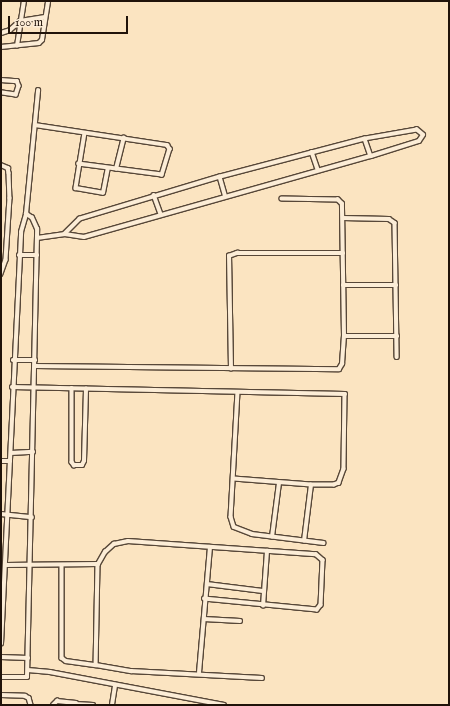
<!DOCTYPE html>
<style>
body{margin:0}
#map{position:relative;width:450px;height:706px;overflow:hidden;background:#fbe4c1;font-family:"IM FELL English",serif}
div>[style]{position:absolute}
.roads{filter:drop-shadow(1px 0 #574738) drop-shadow(-1px 0 #574738) drop-shadow(0 1px #574738) drop-shadow(0 -1px #574738)}
.lane>*{height:3.5px;margin:-1.75px;padding:0 1.75px;transform-origin:1.75px;border-radius:1.75px;background:#fcedd7}
span{translate:-50% -50%;white-space:nowrap;text-align:center;line-height:1.15;-webkit-text-stroke:3.5px #fcedd7;paint-order:stroke}
.frame{position:absolute;inset:0;border:2px solid #20130a;pointer-events:none}
.scale{position:absolute;left:8px;top:16px;width:120px;height:18px;box-sizing:border-box;border:2px solid #20130a;border-top:0;padding-left:5px;font-size:12px;line-height:14px;white-space:nowrap;color:#20130a;-webkit-text-stroke:3px #fcedd7;paint-order:stroke}
</style>
<div id="map">
<div class="roads">
<div class="lane">
<i style="left:1px;top:33px;width:9px;rotate:-18deg"></i>
<i style="left:10px;top:30px;width:13px;rotate:-42deg"></i>
<i style="left:20px;top:21px;width:25px;rotate:-9deg"></i>
<i style="left:17px;top:46px;width:46px;rotate:-81.2deg"></i>
<i style="left:1px;top:47px;width:38px;rotate:-6deg"></i>
<i style="left:39px;top:43px;width:4px;rotate:-45deg"></i>
<i style="left:42px;top:40px;width:39px;rotate:-81deg"></i>
<i style="left:1px;top:80px;width:16px;rotate:4deg"></i>
<i style="left:17px;top:81px;width:5px;rotate:68deg"></i>
<i style="left:19px;top:86px;width:9px;rotate:108deg"></i>
<i style="left:16px;top:95px;width:15px;rotate:-172deg"></i>
<i style="left:35px;top:125px;width:134px;rotate:8.6deg"></i>
<i style="left:167px;top:145px;width:5px;rotate:53deg"></i>
<i style="left:170px;top:149px;width:27px;rotate:107deg"></i>
<i style="left:162px;top:175px;width:84px;rotate:-172.5deg"></i>
<i style="left:85px;top:133px;width:56px;rotate:99.3deg"></i>
<i style="left:76px;top:188px;width:27px;rotate:10deg"></i>
<i style="left:103px;top:193px;width:25px;rotate:-79deg"></i>
<i style="left:365px;top:139px;width:18px;rotate:71deg"></i>
<i style="left:312px;top:152px;width:18px;rotate:71deg"></i>
<i style="left:1px;top:165px;width:8px;rotate:23deg"></i>
<i style="left:8px;top:168px;width:5px;rotate:79deg"></i>
<i style="left:9px;top:173px;width:25px;rotate:88deg"></i>
<i style="left:10px;top:198px;width:62px;rotate:93.7deg"></i>
<i style="left:6px;top:260px;width:15px;rotate:110deg"></i>
<i style="left:116px;top:169px;width:32px;rotate:-76deg"></i>
<i style="left:220px;top:177px;width:19px;rotate:74deg"></i>
<i style="left:154px;top:195px;width:20px;rotate:70deg"></i>
<i style="left:343px;top:218px;width:46px;rotate:1.2deg"></i>
<i style="left:389px;top:219px;width:7px;rotate:34deg"></i>
<i style="left:395px;top:223px;width:134px;rotate:89.1deg"></i>
<i style="left:37px;top:238px;width:28px;rotate:-8deg"></i>
<i style="left:65px;top:234px;width:19px;rotate:9deg"></i>
<i style="left:84px;top:237px;width:298px;rotate:-15.8deg"></i>
<i style="left:371px;top:156px;width:50px;rotate:-17.4deg"></i>
<i style="left:419px;top:141px;width:7px;rotate:-56deg"></i>
<i style="left:423px;top:135px;width:8px;rotate:-140deg"></i>
<i style="left:417px;top:130px;width:53px;rotate:170.2deg"></i>
<i style="left:365px;top:139px;width:150px;rotate:165.3deg"></i>
<i style="left:220px;top:177px;width:146px;rotate:163.3deg"></i>
<i style="left:80px;top:219px;width:21px;rotate:135deg"></i>
<i style="left:19px;top:255px;width:18px"></i>
<i style="left:343px;top:285px;width:53px"></i>
<i style="left:344px;top:336px;width:53px"></i>
<i style="left:13px;top:360px;width:22px"></i>
<i style="left:35px;top:366px;width:304px;rotate:0.6deg"></i>
<i style="left:339px;top:369px;width:6px;rotate:-59deg"></i>
<i style="left:342px;top:364px;width:28px;rotate:-86deg"></i>
<i style="left:344px;top:336px;width:132px;rotate:-90.9deg"></i>
<i style="left:342px;top:204px;width:6px;rotate:-135deg"></i>
<i style="left:338px;top:200px;width:56px;rotate:-179deg"></i>
<i style="left:231px;top:369px;width:113px;rotate:-91deg"></i>
<i style="left:229px;top:256px;width:9px;rotate:-21deg"></i>
<i style="left:237px;top:253px;width:106px"></i>
<i style="left:12px;top:387px;width:333px;rotate:1.2deg"></i>
<i style="left:345px;top:394px;width:75px;rotate:90.8deg"></i>
<i style="left:344px;top:469px;width:15px;rotate:110deg"></i>
<i style="left:339px;top:483px;width:5px;rotate:158deg"></i>
<i style="left:334px;top:485px;width:23px;rotate:180deg"></i>
<i style="left:311px;top:485px;width:77px;rotate:-175.5deg"></i>
<i style="left:72px;top:388px;width:74px;rotate:90deg"></i>
<i style="left:72px;top:462px;width:4px;rotate:56deg"></i>
<i style="left:74px;top:465px;width:8px"></i>
<i style="left:82px;top:465px;width:4px;rotate:-63deg"></i>
<i style="left:84px;top:461px;width:72px;rotate:-88.4deg"></i>
<i style="left:238px;top:392px;width:125px;rotate:93.2deg"></i>
<i style="left:231px;top:517px;width:10px;rotate:73deg"></i>
<i style="left:234px;top:527px;width:19px;rotate:21deg"></i>
<i style="left:252px;top:534px;width:72px;rotate:7.2deg"></i>
<i style="left:11px;top:453px;width:22px;rotate:-3deg"></i>
<i style="left:1px;top:461px;width:9px"></i>
<i style="left:1px;top:514px;width:31px;rotate:6deg"></i>
<i style="left:272px;top:537px;width:54px;rotate:-82.6deg"></i>
<i style="left:304px;top:541px;width:56px;rotate:-82.9deg"></i>
<i style="left:98px;top:564px;width:101px;rotate:91.1deg"></i>
<i style="left:96px;top:665px;width:36px;rotate:10deg"></i>
<i style="left:131px;top:671px;width:131px;rotate:3.1deg"></i>
<i style="left:6px;top:565px;width:92px;rotate:-0.6deg"></i>
<i style="left:98px;top:564px;width:14px;rotate:-60deg"></i>
<i style="left:105px;top:552px;width:12px;rotate:-42deg"></i>
<i style="left:114px;top:544px;width:14px;rotate:-12deg"></i>
<i style="left:128px;top:541px;width:188px;rotate:4deg"></i>
<i style="left:316px;top:554px;width:9px;rotate:41deg"></i>
<i style="left:323px;top:560px;width:45px;rotate:92.5deg"></i>
<i style="left:321px;top:605px;width:6px;rotate:129deg"></i>
<i style="left:317px;top:610px;width:113px;rotate:-174.4deg"></i>
<i style="left:62px;top:566px;width:92px;rotate:90deg"></i>
<i style="left:62px;top:658px;width:5px;rotate:37deg"></i>
<i style="left:66px;top:661px;width:30px;rotate:8deg"></i>
<i style="left:207px;top:584px;width:56px;rotate:7.1deg"></i>
<i style="left:263px;top:606px;width:55px;rotate:-85.8deg"></i>
<i style="left:204px;top:619px;width:36px;rotate:3deg"></i>
<i style="left:1px;top:644px;width:412px;rotate:-87.2deg"></i>
<i style="left:21px;top:232px;width:19px;rotate:-74deg"></i>
<i style="left:26px;top:214px;width:124px;rotate:-84.4deg"></i>
<i style="left:1px;top:657px;width:27px;rotate:2deg"></i>
<i style="left:28px;top:670px;width:22px;rotate:5deg"></i>
<i style="left:50px;top:672px;width:177px;rotate:10.7deg"></i>
<i style="left:199px;top:673px;width:126px;rotate:-85deg"></i>
<i style="left:1px;top:677px;width:26px"></i>
<i style="left:27px;top:677px;width:448px;rotate:-88.7deg"></i>
<i style="left:37px;top:229px;width:12px;rotate:-114deg"></i>
<i style="left:32px;top:218px;width:7px;rotate:-146deg"></i>
<i style="left:1px;top:695px;width:24px;rotate:2deg"></i>
<i style="left:25px;top:696px;width:4px;rotate:27deg"></i>
<i style="left:29px;top:698px;width:7px;rotate:74deg"></i>
<i style="left:75px;top:704px;width:18px;rotate:3deg"></i>
<i style="left:53px;top:705px;width:6px;rotate:-45deg"></i>
<i style="left:57px;top:701px;width:19px;rotate:6deg"></i>
<i style="left:112px;top:705px;width:20px;rotate:-81deg"></i>
</div>
</div>
<div class="frame"></div>
<div class="scale">100 m</div>
</div>
